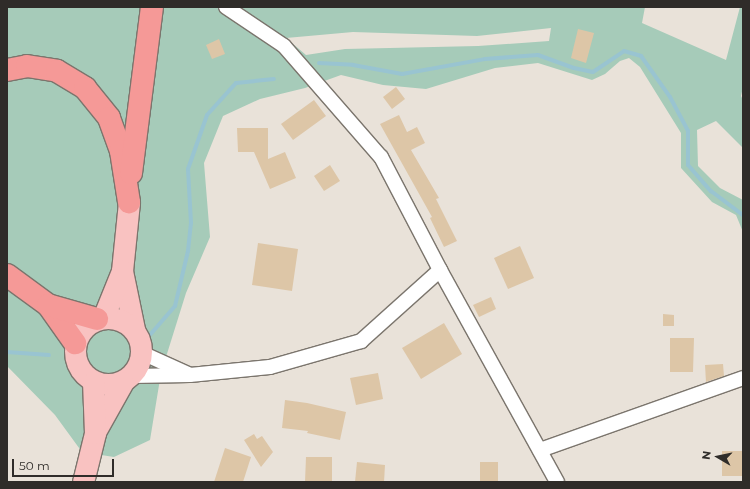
<!DOCTYPE html>
<style>
body{margin:0}
#map{position:relative;width:750px;height:489px;overflow:hidden;background:#e9e2d9;font-family:Montserrat,sans-serif}
div>[style]{position:absolute}
.green>*{inset:0;background:#a6cbb9}
.stream>*{height:4px;margin:-2px;padding:0 2px;transform-origin:2px;border-radius:2px;background:#99c4d1}
.building>*{inset:0;background:#ddc6a7}
.roads{filter:drop-shadow(1px 0 #7b756d) drop-shadow(-1px 0 #7b756d) drop-shadow(0 1px #7b756d) drop-shadow(0 -1px #7b756d)}
.minor>*{height:14px;margin:-7px;padding:0 7px;transform-origin:7px;border-radius:7px;background:#fff}
.primary>*{height:21px;margin:-10.5px;padding:0 10.5px;transform-origin:10.5px;border-radius:10.5px;background:#f9c2c1}
.primary>.ring{margin:-10.5px;padding:0;box-sizing:content-box;background:none;border:21px solid #f9c2c1;border-radius:50%}
.motorway>*{height:22px;margin:-11px;padding:0 11px;transform-origin:11px;border-radius:11px;background:#f59997}
span{translate:-50% -50%;white-space:nowrap;text-align:center;line-height:1.15;-webkit-text-stroke:3px #e9e2d9;paint-order:stroke}
.frame{position:absolute;inset:0;border:8px solid #2f2c29;pointer-events:none}
.north{position:absolute;left:698px;top:437px;width:40px;height:40px;-webkit-text-stroke:3px #e9e2d9;paint-order:stroke;rotate:279deg;font-size:11px;font-weight:700;line-height:16px;text-align:center;color:#2f2c29}
.north::after{content:'';display:block;margin:auto;width:14px;height:18px;background:#2f2c29;clip-path:polygon(50% 0,100% 100%,50% 72%,0 100%)}
.scale{position:absolute;left:12px;top:459px;width:102px;height:18px;box-sizing:border-box;border:2px solid #2f2c29;border-top:0;padding-left:5px;font-size:12px;line-height:14px;white-space:nowrap;color:#2f2c29;-webkit-text-stroke:3px #e9e2d9;paint-order:stroke}
</style>
<div id="map">
<div class="green">
<i style="clip-path:polygon(evenodd,7px 7px,645px 7px,642px 23px,726px 60px,740px 7px,743px 7px,743px 87px,741px 96px,743px 100px,743px 148px,716px 121px,697px 130px,698px 166px,720px 188px,743px 200px,743px 232px,736px 215px,712px 202px,681px 168px,681px 133px,640px 67px,629px 58px,620px 61px,605px 74px,592px 80px,538px 63px,495px 68px,426px 89px,383px 85px,341px 75px,305px 88px,260px 99px,223px 116px,204px 163px,210px 237px,186px 293px,161px 373px,150px 440px,114px 457px,82px 452px,55px 415px,7px 366px,7px 7px,551px 28px,549px 41px,478px 46px,345px 49px,306px 55px,286px 38px,353px 32px,477px 36px,551px 28px)"></i>
</div>
<div class="stream">
<i style="left:319px;top:63px;width:34px;rotate:3deg"></i>
<i style="left:353px;top:65px;width:50px;rotate:10.4deg"></i>
<i style="left:402px;top:74px;width:84px;rotate:-10.2deg"></i>
<i style="left:485px;top:59px;width:53px;rotate:-4.3deg"></i>
<i style="left:538px;top:55px;width:38px;rotate:20deg"></i>
<i style="left:574px;top:68px;width:19px;rotate:12deg"></i>
<i style="left:593px;top:72px;width:37px;rotate:-34deg"></i>
<i style="left:624px;top:51px;width:18px;rotate:16deg"></i>
<i style="left:641px;top:56px;width:50px;rotate:54.7deg"></i>
<i style="left:670px;top:97px;width:38px;rotate:62deg"></i>
<i style="left:688px;top:131px;width:34px;rotate:90deg"></i>
<i style="left:688px;top:165px;width:35px;rotate:49deg"></i>
<i style="left:711px;top:191px;width:40px;rotate:37deg"></i>
<i style="left:149px;top:336px;width:40px;rotate:-49deg"></i>
<i style="left:175px;top:306px;width:57px;rotate:-76.7deg"></i>
<i style="left:188px;top:251px;width:28px;rotate:-84deg"></i>
<i style="left:191px;top:223px;width:54px;rotate:-93.2deg"></i>
<i style="left:188px;top:169px;width:57px;rotate:-70.6deg"></i>
<i style="left:207px;top:115px;width:43px;rotate:-47.8deg"></i>
<i style="left:236px;top:83px;width:38px;rotate:-6deg"></i>
<i style="left:7px;top:352px;width:42px;rotate:4.1deg"></i>
</div>
<div class="building">
<i style="clip-path:polygon(578px 29px,594px 33px,586px 63px,571px 58px)"></i>
<i style="clip-path:polygon(219px 39px,225px 54px,212px 59px,206px 45px)"></i>
<i style="clip-path:polygon(396px 87px,405px 99px,392px 109px,383px 97px)"></i>
<i style="clip-path:polygon(314px 100px,326px 116px,293px 140px,281px 124px)"></i>
<i style="clip-path:polygon(399px 115px,407px 132px,417px 127px,425px 143px,411px 150px,439px 198px,436px 199px,457px 241px,444px 247px,430px 218px,432px 217px,380px 124px)"></i>
<i style="clip-path:polygon(237px 128px,268px 128px,268px 159px,285px 152px,296px 178px,270px 189px,254px 152px,238px 152px)"></i>
<i style="clip-path:polygon(330px 165px,340px 181px,324px 191px,314px 176px)"></i>
<i style="clip-path:polygon(258px 243px,298px 249px,292px 291px,252px 285px)"></i>
<i style="clip-path:polygon(520px 246px,534px 278px,508px 289px,494px 258px)"></i>
<i style="clip-path:polygon(491px 297px,496px 309px,479px 317px,473px 305px)"></i>
<i style="clip-path:polygon(663px 314px,674px 315px,674px 326px,663px 326px)"></i>
<i style="clip-path:polygon(444px 323px,462px 354px,421px 379px,402px 348px)"></i>
<i style="clip-path:polygon(670px 338px,694px 338px,693px 372px,670px 372px)"></i>
<i style="clip-path:polygon(723px 364px,724px 376px,706px 382px,705px 365px)"></i>
<i style="clip-path:polygon(378px 373px,383px 399px,356px 405px,350px 378px)"></i>
<i style="clip-path:polygon(285px 400px,307px 403px,346px 412px,340px 440px,307px 433px,308px 431px,282px 428px)"></i>
<i style="clip-path:polygon(254px 434px,257px 439px,262px 436px,273px 452px,261px 467px,244px 440px)"></i>
<i style="clip-path:polygon(225px 448px,251px 457px,243px 482px,214px 482px)"></i>
<i style="clip-path:polygon(722px 451px,743px 451px,743px 476px,722px 476px)"></i>
<i style="clip-path:polygon(306px 457px,332px 457px,332px 482px,305px 482px)"></i>
<i style="clip-path:polygon(357px 462px,385px 465px,384px 482px,355px 482px)"></i>
<i style="clip-path:polygon(480px 462px,498px 462px,498px 482px,480px 482px)"></i>
</div>
<div class="roads">
<div class="minor">
<i style="left:226px;top:7px;width:70px;rotate:33.9deg"></i>
<i style="left:284px;top:46px;width:147px;rotate:48.9deg"></i>
<i style="left:381px;top:157px;width:127px;rotate:62.4deg"></i>
<i style="left:440px;top:270px;width:242px;rotate:61.1deg"></i>
<i style="left:142px;top:353px;width:51px;rotate:24.5deg"></i>
<i style="left:131px;top:376px;width:59px;rotate:-1deg"></i>
<i style="left:190px;top:375px;width:80px;rotate:-5.7deg"></i>
<i style="left:270px;top:367px;width:95px;rotate:-15.9deg"></i>
<i style="left:361px;top:341px;width:106px;rotate:-41.9deg"></i>
<i style="left:540px;top:450px;width:215px;rotate:-19.5deg"></i>
</div>
<div class="primary">
<i style="left:129px;top:202px;width:69px;rotate:95.8deg"></i>
<i style="left:122px;top:271px;width:59px;rotate:78.3deg"></i>
<i class="ring" style="left:75px;top:318px;width:45px;height:45px"></i>
<i style="left:103px;top:318px;width:51px;rotate:-68deg"></i>
<i style="left:95px;top:432px;width:57px;rotate:-60.8deg"></i>
<i style="left:83px;top:482px;width:50px;rotate:-76.2deg"></i>
<i style="left:95px;top:433px;width:51px;rotate:-92.2deg"></i>
</div>
<div class="motorway">
<i style="left:7px;top:70px;width:20px;rotate:-11deg"></i>
<i style="left:27px;top:66px;width:30px;rotate:9deg"></i>
<i style="left:57px;top:71px;width:33px;rotate:31deg"></i>
<i style="left:85px;top:88px;width:38px;rotate:51deg"></i>
<i style="left:109px;top:118px;width:35px;rotate:70deg"></i>
<i style="left:121px;top:151px;width:52px;rotate:81.1deg"></i>
<i style="left:131px;top:173px;width:167px;rotate:-82.8deg"></i>
<i style="left:7px;top:275px;width:51px;rotate:36.2deg"></i>
<i style="left:48px;top:305px;width:47px;rotate:54.6deg"></i>
<i style="left:48px;top:305px;width:51px;rotate:15.9deg"></i>
</div>
</div>
<div class="frame"></div>
<div class="north">N</div>
<div class="scale">50 m</div>
</div>
